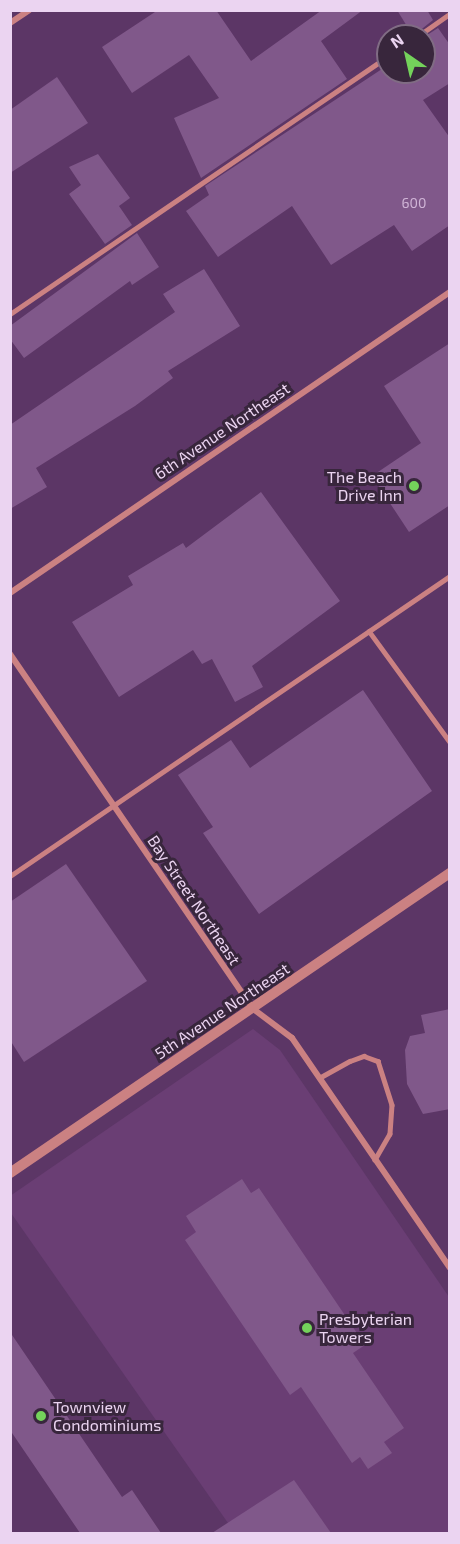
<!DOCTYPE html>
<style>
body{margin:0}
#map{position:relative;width:460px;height:1544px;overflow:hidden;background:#5c3666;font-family:"Exo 2",sans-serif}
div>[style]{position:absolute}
.built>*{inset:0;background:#6a3e74}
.building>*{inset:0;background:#80588a}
.service>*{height:4.5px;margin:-2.25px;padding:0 2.25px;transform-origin:2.25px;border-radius:2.25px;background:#cb8182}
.minor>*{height:6px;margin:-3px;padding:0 3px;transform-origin:3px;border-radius:3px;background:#cb8182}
.tertiary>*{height:10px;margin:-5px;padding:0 5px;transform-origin:5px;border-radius:5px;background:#cb8182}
.dots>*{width:16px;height:16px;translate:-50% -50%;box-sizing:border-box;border:3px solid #38263c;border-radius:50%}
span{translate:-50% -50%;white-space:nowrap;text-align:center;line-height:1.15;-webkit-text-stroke:6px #38263c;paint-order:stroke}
.number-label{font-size:14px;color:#d0b5d7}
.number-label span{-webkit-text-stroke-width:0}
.street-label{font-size:16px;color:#ebd4f1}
.poi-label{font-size:16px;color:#ebd4f1}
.right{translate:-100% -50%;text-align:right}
.left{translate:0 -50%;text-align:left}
.frame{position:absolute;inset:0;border:12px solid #ebd4f1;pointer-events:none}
.north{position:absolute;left:376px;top:24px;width:60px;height:60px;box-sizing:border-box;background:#38263c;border:2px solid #806c84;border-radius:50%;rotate:326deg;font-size:16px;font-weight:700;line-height:24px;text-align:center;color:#ebd4f1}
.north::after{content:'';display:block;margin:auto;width:21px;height:27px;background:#74d25b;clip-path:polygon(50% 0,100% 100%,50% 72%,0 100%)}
</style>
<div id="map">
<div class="built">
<i style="clip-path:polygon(253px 1029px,280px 1050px,449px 1297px,449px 1533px,235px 1533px,11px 1213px,10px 1196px)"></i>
</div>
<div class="building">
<i style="clip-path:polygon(158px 10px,216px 10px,251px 61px,322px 10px,363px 10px,321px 41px,347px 79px,201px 178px,174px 118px,219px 98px,189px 55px,132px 93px,102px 47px)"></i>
<i style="clip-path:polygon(397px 10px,427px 10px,433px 20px,413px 36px)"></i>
<i style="clip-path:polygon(438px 28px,450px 45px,450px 83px,423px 100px,450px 138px,450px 225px,412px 251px,394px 225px,331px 265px,292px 206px,218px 257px,186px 211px,209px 195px,205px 186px,388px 65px,388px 72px,424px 72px,424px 37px)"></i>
<i style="clip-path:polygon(57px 77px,88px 123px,10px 173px,10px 110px)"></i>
<i style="clip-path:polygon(98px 154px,130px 198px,119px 206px,132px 225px,105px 244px,69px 194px,81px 185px,69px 167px)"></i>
<i style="clip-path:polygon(137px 233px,159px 267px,132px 285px,130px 281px,24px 358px,10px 339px,10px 326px)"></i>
<i style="clip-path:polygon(204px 269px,240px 326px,168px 371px,173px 378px,135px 406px,36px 468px,47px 487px,10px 509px,10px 425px,175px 312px,163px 294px)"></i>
<i style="clip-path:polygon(450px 343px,450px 505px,409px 532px,372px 476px,421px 443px,384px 386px)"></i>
<i style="clip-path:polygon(261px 492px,340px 601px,252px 666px,263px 687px,235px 702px,212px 659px,202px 664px,193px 650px,119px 697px,72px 622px,133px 585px,128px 576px,183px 543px,186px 548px)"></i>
<i style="clip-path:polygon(363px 690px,432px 791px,259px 914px,203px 833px,213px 827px,178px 775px,231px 740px,250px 768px)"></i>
<i style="clip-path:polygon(66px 864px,147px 981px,24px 1062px,10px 1040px,10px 902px)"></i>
<i style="clip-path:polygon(450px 1009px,450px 1109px,423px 1114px,407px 1084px,405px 1050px,410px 1036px,425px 1033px,421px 1015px)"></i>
<i style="clip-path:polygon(242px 1179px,251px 1193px,259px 1188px,365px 1345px,353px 1353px,404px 1428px,384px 1442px,392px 1453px,368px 1469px,360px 1457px,352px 1463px,301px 1387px,290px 1395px,185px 1240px,196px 1232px,186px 1216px)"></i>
<i style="clip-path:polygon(10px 1332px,122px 1497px,132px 1490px,161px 1533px,80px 1533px,10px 1430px)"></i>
<i style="clip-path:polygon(294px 1480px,331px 1533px,212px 1533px)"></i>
</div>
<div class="service">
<i style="left:418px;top:36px;width:39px;rotate:-35deg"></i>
<i style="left:10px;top:314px;width:458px;rotate:-34.3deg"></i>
<i style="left:369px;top:631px;width:137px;rotate:53.9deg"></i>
<i style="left:10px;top:876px;width:533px;rotate:-34.29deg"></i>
<i style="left:319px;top:1078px;width:35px;rotate:-29deg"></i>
<i style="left:350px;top:1061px;width:15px;rotate:-20deg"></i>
<i style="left:364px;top:1056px;width:15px;rotate:20deg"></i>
<i style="left:378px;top:1061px;width:46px;rotate:72.3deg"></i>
<i style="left:392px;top:1105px;width:29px;rotate:94deg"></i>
<i style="left:390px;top:1134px;width:30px;rotate:120deg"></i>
</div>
<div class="minor">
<i style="left:10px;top:23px;width:23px;rotate:-34deg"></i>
<i style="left:10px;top:593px;width:533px;rotate:-34.38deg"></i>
<i style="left:10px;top:654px;width:429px;rotate:55.6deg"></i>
<i style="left:252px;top:1008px;width:50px;rotate:36.9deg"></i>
<i style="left:292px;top:1038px;width:279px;rotate:55.5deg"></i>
</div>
<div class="tertiary">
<i style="left:10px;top:1173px;width:533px;rotate:-34.29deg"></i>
</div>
<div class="dots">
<i style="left:414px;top:486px;background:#74d25b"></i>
<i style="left:307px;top:1328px;background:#74d25b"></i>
<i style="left:41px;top:1416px;background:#74d25b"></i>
</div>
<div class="number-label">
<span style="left:414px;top:203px">600</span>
</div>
<div class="street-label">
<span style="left:222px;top:431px;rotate:-34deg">6th Avenue Northeast</span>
<span style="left:194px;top:900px;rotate:56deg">Bay Street Northeast</span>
<span style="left:222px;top:1011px;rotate:-34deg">5th Avenue Northeast</span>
</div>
<div class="poi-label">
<span class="right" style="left:402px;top:486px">The Beach<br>Drive Inn</span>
<span class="left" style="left:319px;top:1328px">Presbyterian<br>Towers</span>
<span class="left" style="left:53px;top:1416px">Townview<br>Condominiums</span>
</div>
<div class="frame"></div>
<div class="north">N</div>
</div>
